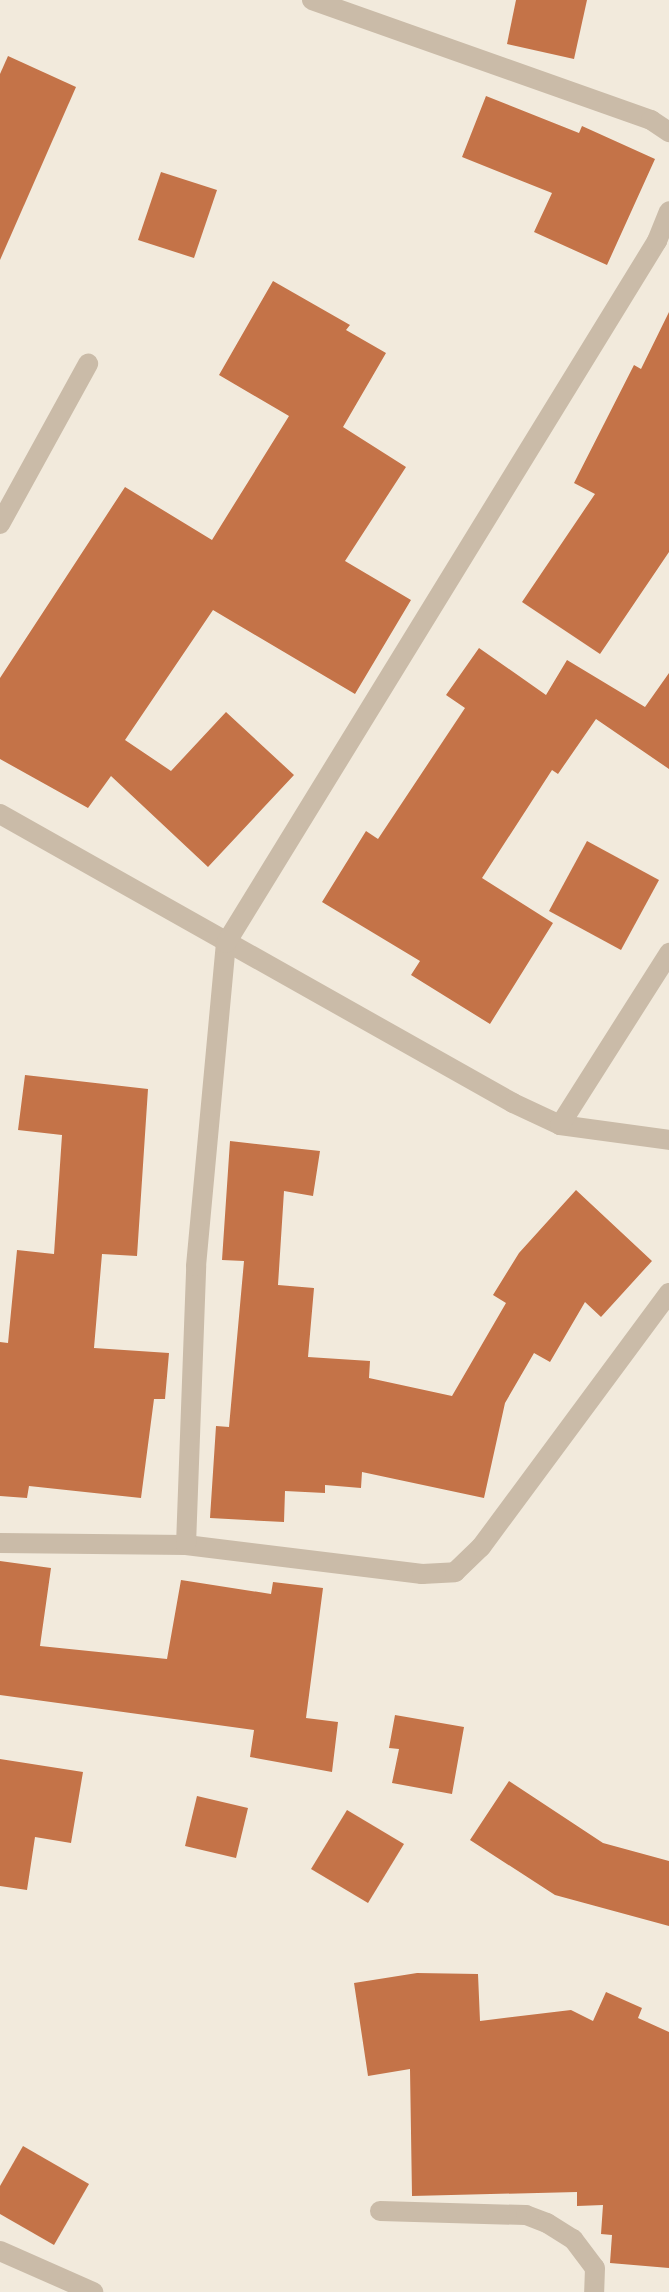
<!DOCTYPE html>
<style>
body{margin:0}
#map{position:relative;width:669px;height:2292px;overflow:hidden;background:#f2eadc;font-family:"Archivo Narrow",sans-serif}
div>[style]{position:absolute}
.building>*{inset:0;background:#c47348}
.minor>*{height:20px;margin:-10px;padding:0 10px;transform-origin:10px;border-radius:10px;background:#cabba8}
span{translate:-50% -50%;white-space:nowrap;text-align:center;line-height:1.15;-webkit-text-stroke:7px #f9f3e8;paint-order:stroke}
</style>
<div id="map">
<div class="building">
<i style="clip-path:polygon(516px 0,587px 0,574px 59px,507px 44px)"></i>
<i style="clip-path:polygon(8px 56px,76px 87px,0 260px,0 74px)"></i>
<i style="clip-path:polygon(486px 96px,579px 133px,582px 126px,655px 159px,607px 265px,534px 232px,552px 193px,462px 157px)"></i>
<i style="clip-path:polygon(161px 172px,217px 190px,194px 258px,138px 240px)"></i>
<i style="clip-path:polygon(273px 281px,350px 325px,346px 330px,386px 353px,343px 427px,406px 467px,345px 561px,411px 600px,355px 694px,213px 610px,125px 740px,171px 771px,226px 712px,294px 775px,208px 867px,111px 776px,88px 808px,0 759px,0 678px,125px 487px,212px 540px,289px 416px,219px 375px)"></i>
<i style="clip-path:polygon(669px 312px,669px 552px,600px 654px,522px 602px,595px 494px,574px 483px,634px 365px,641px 369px)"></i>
<i style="clip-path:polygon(479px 648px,546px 695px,567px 660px,645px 707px,669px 673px,669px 769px,596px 719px,558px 774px,552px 770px,482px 878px,553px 923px,490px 1024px,411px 975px,420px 961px,322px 902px,366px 831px,378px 839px,465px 708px,446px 695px)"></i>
<i style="clip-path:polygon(587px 841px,659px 880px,621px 950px,549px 911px)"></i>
<i style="clip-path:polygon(25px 1075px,148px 1089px,137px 1256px,102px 1254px,94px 1348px,169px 1353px,165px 1399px,154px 1399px,141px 1498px,29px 1486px,27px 1498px,0 1496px,0 1342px,8px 1343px,17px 1250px,54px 1254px,62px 1135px,18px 1130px)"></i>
<i style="clip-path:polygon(230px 1141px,320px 1151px,313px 1196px,284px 1191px,278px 1285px,314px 1288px,308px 1357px,370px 1361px,369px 1378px,452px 1396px,506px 1303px,493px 1295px,519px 1253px,576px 1190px,652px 1261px,601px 1317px,585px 1302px,550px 1362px,534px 1353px,505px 1403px,484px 1498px,362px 1472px,361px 1488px,325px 1485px,325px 1493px,285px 1491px,284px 1522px,210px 1518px,216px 1426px,229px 1427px,244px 1261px,222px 1260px)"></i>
<i style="clip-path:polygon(0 1561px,51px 1568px,40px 1646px,167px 1659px,181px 1580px,271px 1594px,273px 1582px,323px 1588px,306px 1718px,338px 1722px,332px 1772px,250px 1757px,254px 1730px,0 1695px)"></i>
<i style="clip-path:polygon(395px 1715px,464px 1727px,452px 1794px,392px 1783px,399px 1749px,389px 1748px)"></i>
<i style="clip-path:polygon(0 1759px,83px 1772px,71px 1843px,35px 1837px,27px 1890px,0 1886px)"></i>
<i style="clip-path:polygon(509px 1781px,603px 1843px,669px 1861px,669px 1926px,555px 1895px,470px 1840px)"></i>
<i style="clip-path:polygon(197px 1796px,248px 1808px,236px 1858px,185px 1846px)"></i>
<i style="clip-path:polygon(347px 1810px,404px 1844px,368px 1903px,311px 1869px)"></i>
<i style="clip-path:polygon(417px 1973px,478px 1974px,480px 2021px,571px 2010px,593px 2021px,606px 1992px,642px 2008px,638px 2018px,669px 2032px,669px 2268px,610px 2263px,612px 2235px,601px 2234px,603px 2205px,577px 2206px,577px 2192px,412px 2196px,410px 2069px,368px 2076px,354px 1983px)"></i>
<i style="clip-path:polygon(23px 2146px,89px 2184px,54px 2245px,0 2214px,0 2186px)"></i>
</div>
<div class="minor">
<i style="left:312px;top:0;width:360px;rotate:19.5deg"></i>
<i style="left:651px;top:120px;width:22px;rotate:34deg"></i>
<i style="left:0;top:524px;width:183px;rotate:-61.2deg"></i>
<i style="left:0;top:814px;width:589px;rotate:29.39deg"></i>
<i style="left:513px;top:1103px;width:52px;rotate:25.1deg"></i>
<i style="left:560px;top:1125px;width:110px;rotate:7.8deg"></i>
<i style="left:560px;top:1125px;width:204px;rotate:-57.6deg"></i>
<i style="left:0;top:1543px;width:186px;rotate:0.6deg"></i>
<i style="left:186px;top:1545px;width:238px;rotate:7deg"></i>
<i style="left:422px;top:1574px;width:33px;rotate:-3deg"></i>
<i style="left:455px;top:1572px;width:36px;rotate:-44deg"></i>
<i style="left:481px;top:1547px;width:316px;rotate:-53.5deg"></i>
<i style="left:186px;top:1545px;width:279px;rotate:-87.9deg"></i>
<i style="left:196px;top:1266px;width:324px;rotate:-84.7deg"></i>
<i style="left:226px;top:943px;width:824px;rotate:-58.45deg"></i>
<i style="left:657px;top:241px;width:32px;rotate:-68deg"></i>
<i style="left:380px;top:2211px;width:146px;rotate:1.6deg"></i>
<i style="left:526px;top:2215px;width:22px;rotate:21deg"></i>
<i style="left:547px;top:2223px;width:31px;rotate:32deg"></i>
<i style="left:573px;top:2239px;width:36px;rotate:53deg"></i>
<i style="left:595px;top:2268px;width:24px;rotate:92deg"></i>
<i style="left:0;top:2251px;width:102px;rotate:23.8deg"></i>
</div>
</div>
